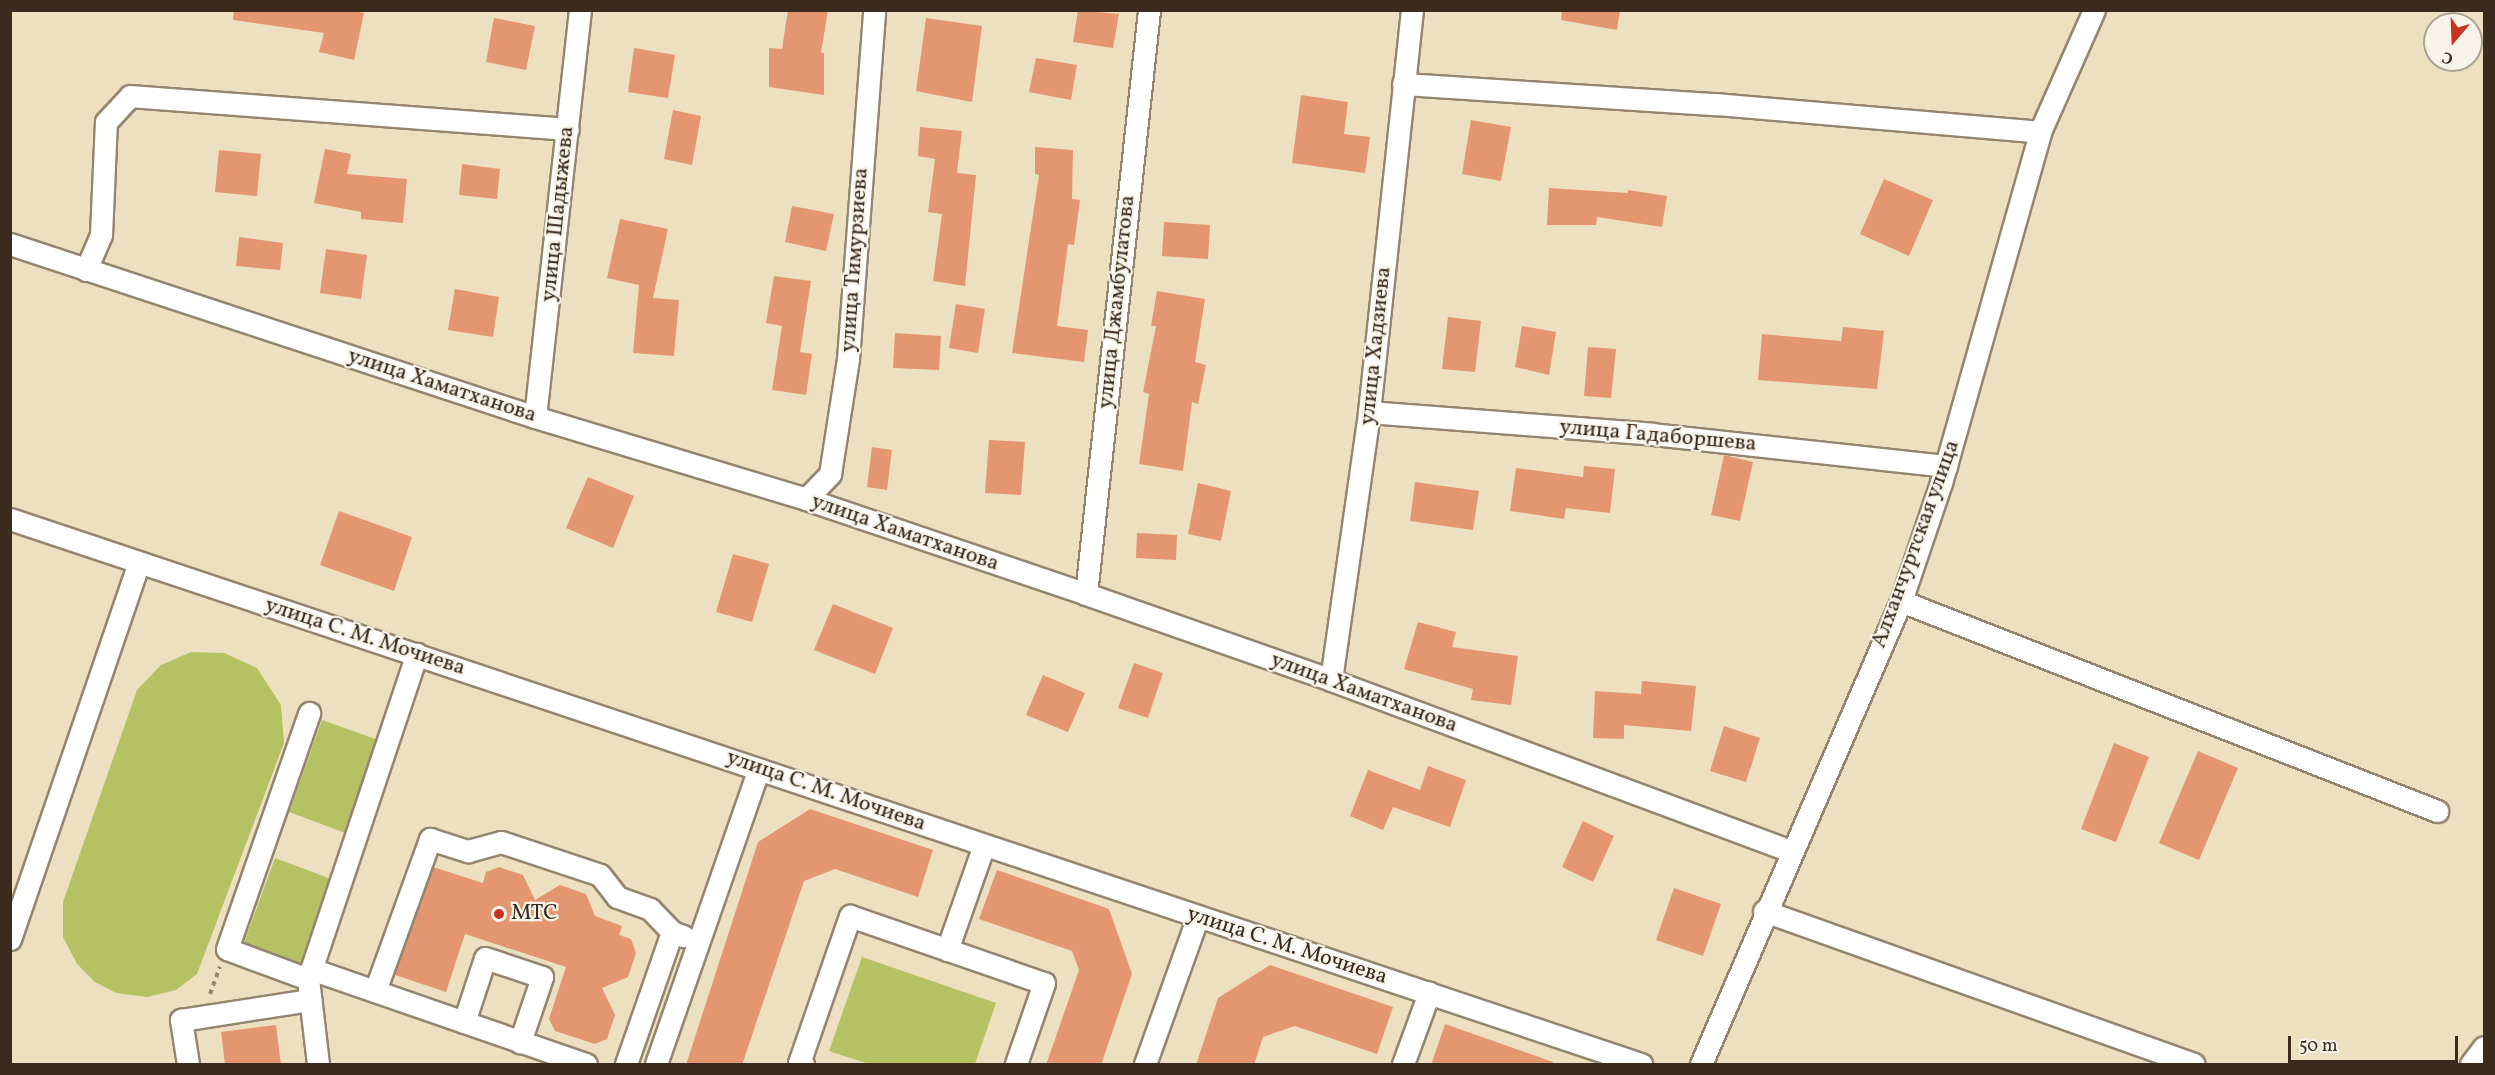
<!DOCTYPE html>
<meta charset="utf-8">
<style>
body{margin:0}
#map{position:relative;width:2495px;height:1075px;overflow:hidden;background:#ede0c0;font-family:Vollkorn,serif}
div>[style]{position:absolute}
.green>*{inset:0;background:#b5c264}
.building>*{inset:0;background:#e49670}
.path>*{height:4px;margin-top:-2px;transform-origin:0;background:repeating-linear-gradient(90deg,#94856f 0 4.5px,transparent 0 9px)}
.roads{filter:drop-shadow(2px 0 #94856f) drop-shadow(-2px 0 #94856f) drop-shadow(0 2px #94856f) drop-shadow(0 -2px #94856f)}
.minor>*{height:21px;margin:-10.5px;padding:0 10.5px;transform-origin:10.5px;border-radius:10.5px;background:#fff}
.dots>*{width:16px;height:16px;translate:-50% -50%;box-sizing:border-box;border:3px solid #f7f3e8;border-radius:50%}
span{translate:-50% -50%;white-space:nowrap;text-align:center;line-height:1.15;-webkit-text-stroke:4.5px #f7f3e8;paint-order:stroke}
.street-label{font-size:22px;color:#3b2a1e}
.poi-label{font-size:22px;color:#3b2a1e}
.left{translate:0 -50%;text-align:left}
.frame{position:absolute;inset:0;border:12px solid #3b2a1e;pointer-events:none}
.north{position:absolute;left:2423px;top:12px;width:60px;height:60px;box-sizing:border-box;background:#f7f3e8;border:2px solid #aca397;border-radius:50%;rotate:199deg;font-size:16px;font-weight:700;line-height:24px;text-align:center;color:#3b2a1e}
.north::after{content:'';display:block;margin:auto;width:21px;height:27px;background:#c8321e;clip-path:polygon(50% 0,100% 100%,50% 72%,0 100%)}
.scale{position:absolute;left:2288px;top:1036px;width:170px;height:27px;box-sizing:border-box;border:3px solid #3b2a1e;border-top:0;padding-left:8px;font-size:18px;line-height:21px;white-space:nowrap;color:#3b2a1e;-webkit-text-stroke:4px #f7f3e8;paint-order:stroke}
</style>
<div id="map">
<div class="green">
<i style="clip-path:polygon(191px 652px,224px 653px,257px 668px,281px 705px,284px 743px,197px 974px,176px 990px,147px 997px,116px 993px,95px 982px,77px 964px,63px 937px,63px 902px,137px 690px,161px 665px)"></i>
<i style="clip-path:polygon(322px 720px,381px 741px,348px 834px,289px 812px)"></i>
<i style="clip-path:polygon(275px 858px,334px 880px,300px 972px,241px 951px)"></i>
<i style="clip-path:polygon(862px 957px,996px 1003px,975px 1064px,869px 1064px,829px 1051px)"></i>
</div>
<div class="building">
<i style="clip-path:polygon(234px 10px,351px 10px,364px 13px,354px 60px,319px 52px,324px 33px,233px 20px)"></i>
<i style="clip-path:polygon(788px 10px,828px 10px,821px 53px,824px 53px,824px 95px,769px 87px,769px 48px,782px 49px)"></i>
<i style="clip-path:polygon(1078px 10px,1119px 14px,1113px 48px,1073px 42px)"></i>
<i style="clip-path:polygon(1562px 10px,1620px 10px,1617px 30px,1561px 20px)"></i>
<i style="clip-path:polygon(494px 18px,535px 26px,526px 70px,486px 62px)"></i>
<i style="clip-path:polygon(926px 18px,982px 26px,972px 102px,916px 91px)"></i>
<i style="clip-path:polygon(634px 48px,675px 55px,668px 98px,628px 92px)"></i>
<i style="clip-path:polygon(1036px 58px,1077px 65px,1071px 100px,1029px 92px)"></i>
<i style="clip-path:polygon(1301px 95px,1348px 102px,1344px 134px,1370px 137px,1365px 173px,1292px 163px)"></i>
<i style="clip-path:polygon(673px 110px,701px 116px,692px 165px,664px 159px)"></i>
<i style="clip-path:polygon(1471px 120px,1511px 127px,1501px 181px,1462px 174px)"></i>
<i style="clip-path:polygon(920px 127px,962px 131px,957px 173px,976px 175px,965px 286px,933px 281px,942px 214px,928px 212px,935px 159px,918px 156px)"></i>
<i style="clip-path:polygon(1035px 147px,1073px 150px,1072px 199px,1080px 200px,1074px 245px,1068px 244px,1057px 326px,1088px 330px,1084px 362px,1012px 353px,1039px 175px,1035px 174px)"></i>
<i style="clip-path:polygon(325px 149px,351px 154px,347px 174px,407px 179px,403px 223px,361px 219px,361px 212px,314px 203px)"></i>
<i style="clip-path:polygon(219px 150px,261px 154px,257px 196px,215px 192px)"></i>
<i style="clip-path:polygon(462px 164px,500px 169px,497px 199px,459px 195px)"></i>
<i style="clip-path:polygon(1884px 179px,1933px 200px,1909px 256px,1860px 234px)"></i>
<i style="clip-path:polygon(1549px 188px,1628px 193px,1628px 190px,1667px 196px,1662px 227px,1597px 217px,1596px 225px,1547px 225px)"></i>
<i style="clip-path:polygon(792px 206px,834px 214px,826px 251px,785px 242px)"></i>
<i style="clip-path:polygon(620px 219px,668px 229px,653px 298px,679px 300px,674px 356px,633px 353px,639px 285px,607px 278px)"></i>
<i style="clip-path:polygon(1164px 222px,1210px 225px,1208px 259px,1162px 256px)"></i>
<i style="clip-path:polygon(239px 237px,283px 243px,280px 270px,236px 266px)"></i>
<i style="clip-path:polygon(326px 249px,367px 255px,361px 299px,320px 293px)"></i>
<i style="clip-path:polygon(774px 276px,811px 281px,800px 352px,812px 354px,806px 395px,772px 390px,782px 326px,766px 323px)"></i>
<i style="clip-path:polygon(455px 289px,499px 297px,493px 337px,448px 330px)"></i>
<i style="clip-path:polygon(1157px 291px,1205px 299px,1195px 362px,1206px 365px,1198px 404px,1192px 402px,1183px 471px,1139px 464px,1149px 394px,1143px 392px,1156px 326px,1151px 326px)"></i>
<i style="clip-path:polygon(956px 304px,985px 309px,978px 353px,949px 348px)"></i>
<i style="clip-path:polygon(1448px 317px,1481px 321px,1475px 372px,1442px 369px)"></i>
<i style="clip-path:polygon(1522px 326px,1556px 332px,1549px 375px,1515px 367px)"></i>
<i style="clip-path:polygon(1843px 327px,1884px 331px,1877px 389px,1758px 380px,1762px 334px,1841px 341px)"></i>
<i style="clip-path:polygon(895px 333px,941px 336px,939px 370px,893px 368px)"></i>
<i style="clip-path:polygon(1588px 347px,1616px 349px,1611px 398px,1584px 396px)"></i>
<i style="clip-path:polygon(989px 440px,1025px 442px,1021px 495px,985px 493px)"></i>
<i style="clip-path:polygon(872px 447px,892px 450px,887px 490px,867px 487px)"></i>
<i style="clip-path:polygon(1724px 455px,1753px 462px,1740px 521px,1711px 515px)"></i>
<i style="clip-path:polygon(1584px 466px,1615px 469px,1610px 513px,1566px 508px,1564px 519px,1510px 511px,1516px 468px,1583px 477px)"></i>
<i style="clip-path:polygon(588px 477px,634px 496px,613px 548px,566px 528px)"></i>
<i style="clip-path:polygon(1415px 482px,1479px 491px,1473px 530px,1410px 521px)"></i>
<i style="clip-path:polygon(1198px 483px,1231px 491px,1221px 541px,1188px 534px)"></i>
<i style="clip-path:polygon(339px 511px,412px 537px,394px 591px,320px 565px)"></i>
<i style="clip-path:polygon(1137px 533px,1177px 535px,1176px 560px,1136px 558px)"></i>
<i style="clip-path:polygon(733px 554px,769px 564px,752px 622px,716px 612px)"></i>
<i style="clip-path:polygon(833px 604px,893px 628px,875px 674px,814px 650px)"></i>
<i style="clip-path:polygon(1418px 622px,1456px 632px,1452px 647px,1518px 656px,1511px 705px,1471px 700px,1473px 689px,1404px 669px)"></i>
<i style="clip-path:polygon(1134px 663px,1163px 673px,1148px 718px,1118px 708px)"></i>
<i style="clip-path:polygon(1043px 675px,1085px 693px,1068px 732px,1026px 715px)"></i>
<i style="clip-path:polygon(1642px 681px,1696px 686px,1691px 731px,1624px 725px,1624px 739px,1593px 738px,1595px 691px,1641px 694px)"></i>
<i style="clip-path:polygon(1724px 726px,1760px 738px,1746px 782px,1710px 771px)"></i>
<i style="clip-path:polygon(2114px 743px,2149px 757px,2116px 842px,2081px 829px)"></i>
<i style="clip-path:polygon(2198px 751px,2238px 768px,2199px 860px,2159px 843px)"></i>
<i style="clip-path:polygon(1428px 766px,1466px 780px,1450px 827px,1393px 807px,1383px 830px,1350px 816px,1368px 770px,1420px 790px)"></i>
<i style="clip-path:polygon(810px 809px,933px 850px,918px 897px,835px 869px,804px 881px,742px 1065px,686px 1065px,758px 842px)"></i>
<i style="clip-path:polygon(1583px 821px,1614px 836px,1593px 882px,1562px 867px)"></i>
<i style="clip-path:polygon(433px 867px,483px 883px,486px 872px,499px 867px,523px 875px,535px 900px,560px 885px,586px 894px,595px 916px,622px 926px,619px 935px,631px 939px,636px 953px,628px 977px,602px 988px,615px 1015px,607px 1039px,595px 1044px,555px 1031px,549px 1019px,566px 967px,465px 934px,446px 992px,395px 975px)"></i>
<i style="clip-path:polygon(997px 870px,1109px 909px,1132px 974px,1101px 1065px,1046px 1065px,1079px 970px,1072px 951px,979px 919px)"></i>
<i style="clip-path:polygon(1674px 888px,1721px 904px,1703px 956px,1656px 940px)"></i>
<i style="clip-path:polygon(1270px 965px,1393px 1007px,1377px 1054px,1295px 1026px,1263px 1037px,1254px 1065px,1196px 1065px,1218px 998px)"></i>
<i style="clip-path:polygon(1445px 1024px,1553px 1062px,1552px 1065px,1431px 1065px)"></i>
<i style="clip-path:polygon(276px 1025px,281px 1065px,225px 1065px,221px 1032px)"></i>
</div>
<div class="path">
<i style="left:210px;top:994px;width:29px;rotate:-70deg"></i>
</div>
<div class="roads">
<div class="minor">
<i style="left:1403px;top:84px;width:314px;rotate:3.7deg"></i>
<i style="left:1716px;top:104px;width:325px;rotate:4.9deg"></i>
<i style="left:10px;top:244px;width:553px;rotate:18.24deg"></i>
<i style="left:535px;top:417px;width:283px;rotate:16.8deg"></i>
<i style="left:806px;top:499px;width:296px;rotate:18.7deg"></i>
<i style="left:1086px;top:594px;width:260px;rotate:19.3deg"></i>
<i style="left:1331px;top:680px;width:490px;rotate:20.4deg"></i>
<i style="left:86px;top:270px;width:38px;rotate:-67deg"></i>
<i style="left:101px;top:235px;width:113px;rotate:-87.5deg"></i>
<i style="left:106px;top:122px;width:35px;rotate:-47deg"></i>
<i style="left:130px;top:96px;width:439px;rotate:4.3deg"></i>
<i style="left:1369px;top:412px;width:284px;rotate:4.4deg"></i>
<i style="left:1652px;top:434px;width:296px;rotate:6.2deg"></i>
<i style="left:535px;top:417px;width:409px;rotate:-83.7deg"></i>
<i style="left:806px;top:499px;width:35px;rotate:-46deg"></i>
<i style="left:830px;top:474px;width:116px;rotate:-81.1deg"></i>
<i style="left:848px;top:359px;width:350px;rotate:-85.7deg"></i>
<i style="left:10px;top:519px;width:1720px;rotate:18.48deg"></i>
<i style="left:1086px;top:594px;width:587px;rotate:-83.84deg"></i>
<i style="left:1901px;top:601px;width:576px;rotate:21.39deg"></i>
<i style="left:1331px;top:680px;width:271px;rotate:-81.9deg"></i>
<i style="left:1369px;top:412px;width:404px;rotate:-83.9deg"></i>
<i style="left:1764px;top:911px;width:456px;rotate:19.6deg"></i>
<i style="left:10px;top:939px;width:398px;rotate:-71.1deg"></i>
<i style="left:947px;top:950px;width:111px;rotate:-70.6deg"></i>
<i style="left:311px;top:969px;width:291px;rotate:19.1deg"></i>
<i style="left:308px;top:979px;width:86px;rotate:-159.7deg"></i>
<i style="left:227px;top:949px;width:250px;rotate:-70.8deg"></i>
<i style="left:375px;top:991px;width:162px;rotate:-70.1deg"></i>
<i style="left:430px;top:839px;width:40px;rotate:18deg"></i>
<i style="left:468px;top:851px;width:34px;rotate:-15deg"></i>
<i style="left:501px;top:842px;width:104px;rotate:18.4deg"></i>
<i style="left:600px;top:875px;width:28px;rotate:52deg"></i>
<i style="left:617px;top:897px;width:35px;rotate:20deg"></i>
<i style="left:650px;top:909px;width:32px;rotate:46deg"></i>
<i style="left:464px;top:1022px;width:67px;rotate:-71.8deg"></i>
<i style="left:485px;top:958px;width:60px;rotate:18.4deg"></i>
<i style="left:542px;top:977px;width:69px;rotate:108.7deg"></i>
<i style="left:188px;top:1064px;width:45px;rotate:-99deg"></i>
<i style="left:181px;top:1020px;width:131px;rotate:-8.8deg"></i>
<i style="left:318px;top:1064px;width:86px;rotate:-96.7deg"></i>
<i style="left:308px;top:979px;width:343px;rotate:-71.5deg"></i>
<i style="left:626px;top:1064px;width:140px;rotate:-70.8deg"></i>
<i style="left:672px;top:932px;width:12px;rotate:20deg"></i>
<i style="left:656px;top:1064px;width:312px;rotate:-70.8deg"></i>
<i style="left:803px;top:1064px;width:4px;rotate:-166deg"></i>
<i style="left:799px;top:1063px;width:156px;rotate:-70.9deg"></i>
<i style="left:850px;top:916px;width:205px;rotate:19.1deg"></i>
<i style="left:1044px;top:983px;width:86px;rotate:109.1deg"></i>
<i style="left:1145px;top:1064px;width:157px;rotate:-70.3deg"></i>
<i style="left:1403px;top:1064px;width:76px;rotate:-69.9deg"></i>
<i style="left:1701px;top:1064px;width:504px;rotate:-66.64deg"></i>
<i style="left:1901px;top:601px;width:125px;rotate:-71.3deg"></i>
<i style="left:1941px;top:483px;width:365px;rotate:-74.2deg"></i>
<i style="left:2040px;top:132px;width:133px;rotate:-66.1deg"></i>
<i style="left:2471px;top:1064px;width:21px;rotate:-53deg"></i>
</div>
</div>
<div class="dots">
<i style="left:499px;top:914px;background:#c8321e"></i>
</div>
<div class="street-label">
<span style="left:558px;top:214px;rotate:-84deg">улица Шадыжева</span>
<span style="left:855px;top:260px;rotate:-86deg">улица Тимурзиева</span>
<span style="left:1117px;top:302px;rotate:-84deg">улица Джамбулатова</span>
<span style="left:1376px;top:346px;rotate:-84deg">улица Хадзиева</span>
<span style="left:442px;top:386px;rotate:18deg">улица Хаматханова</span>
<span style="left:1658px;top:436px;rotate:5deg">улица Гадаборшева</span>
<span style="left:905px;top:533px;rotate:19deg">улица Хаматханова</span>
<span style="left:1916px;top:544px;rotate:-70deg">Алханчуртская улица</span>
<span style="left:365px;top:637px;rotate:18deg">улица С. М. Мочиева</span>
<span style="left:1364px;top:693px;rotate:20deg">улица Хаматханова</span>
<span style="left:826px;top:791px;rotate:19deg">улица С. М. Мочиева</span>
<span style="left:1287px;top:946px;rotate:18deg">улица С. М. Мочиева</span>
</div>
<div class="poi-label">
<span class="left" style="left:511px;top:914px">МТС</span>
</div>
<div class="frame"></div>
<div class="north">С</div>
<div class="scale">50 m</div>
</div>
